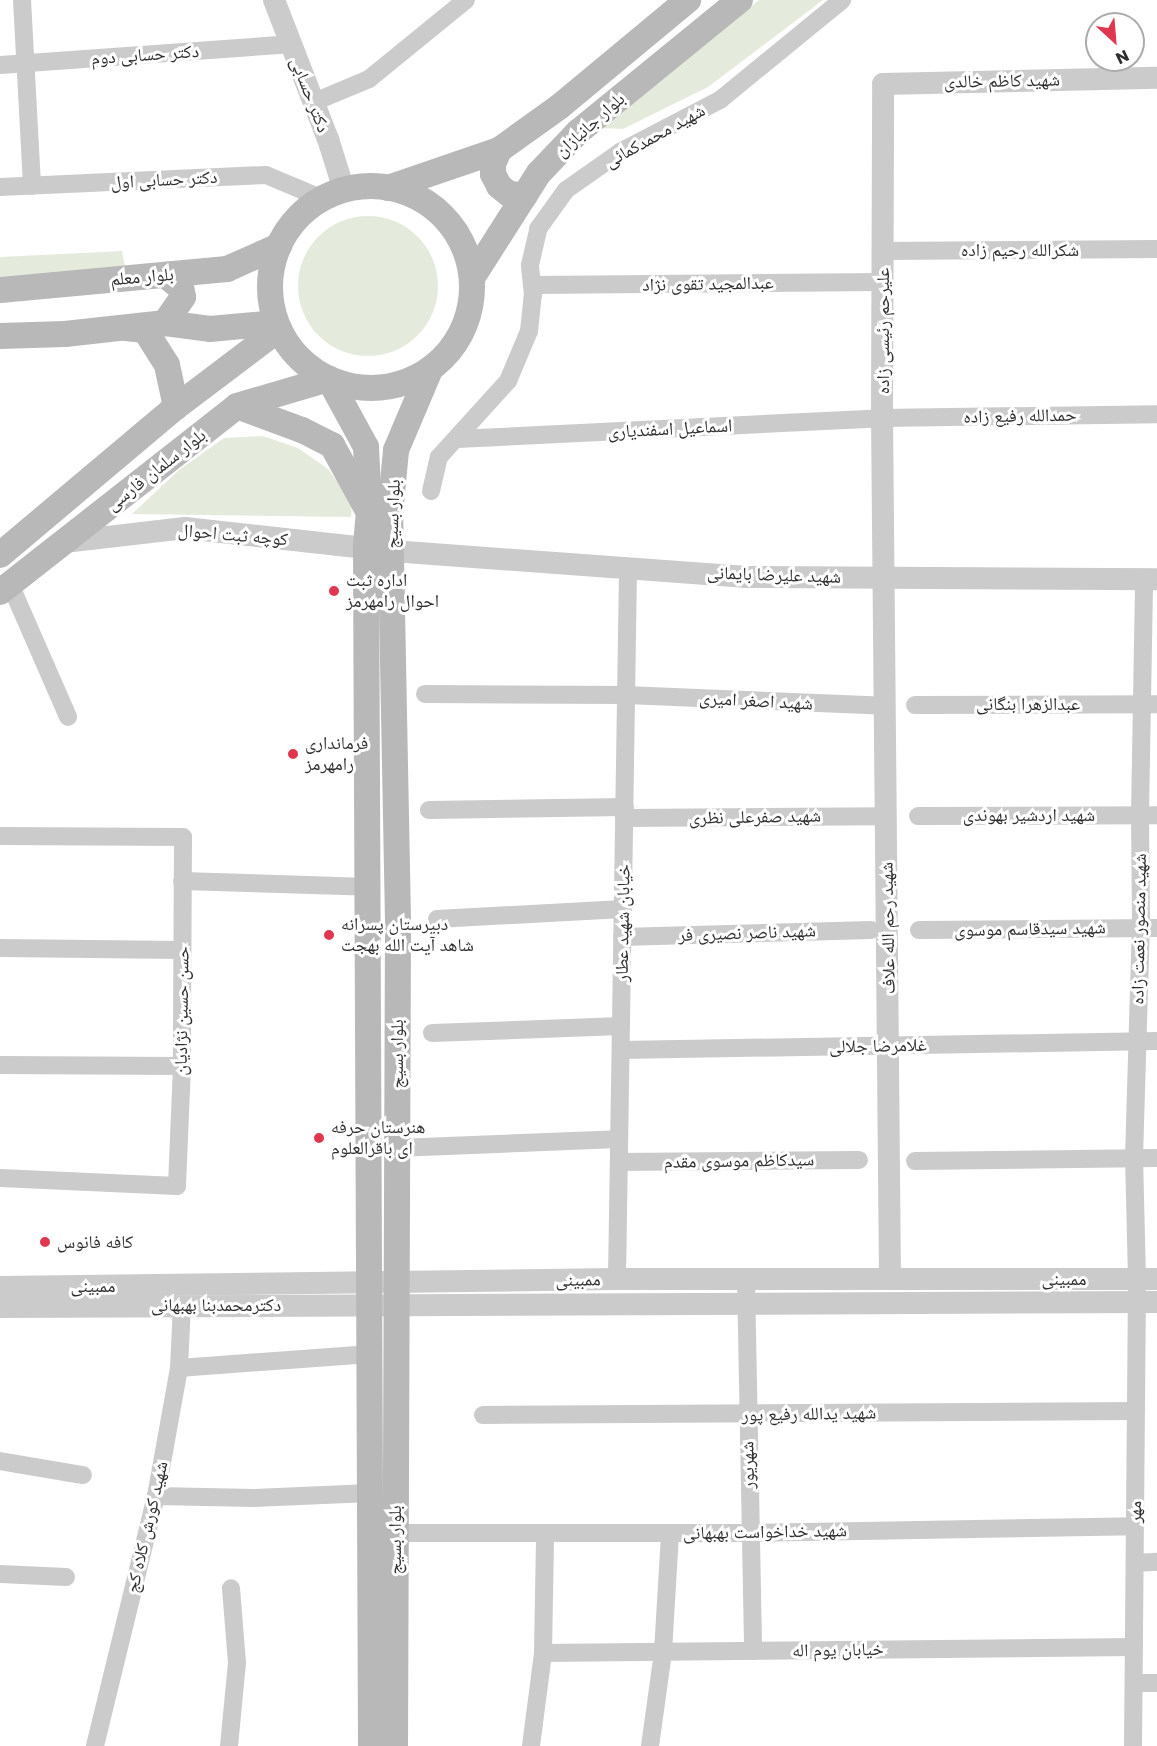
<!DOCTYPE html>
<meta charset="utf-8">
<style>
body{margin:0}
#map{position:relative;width:1157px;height:1746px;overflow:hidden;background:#fff;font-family:Poppins,"Noto Naskh Arabic",sans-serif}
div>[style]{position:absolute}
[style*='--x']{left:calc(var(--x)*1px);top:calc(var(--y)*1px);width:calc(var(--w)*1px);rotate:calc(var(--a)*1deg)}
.green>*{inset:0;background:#e5ebdc}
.round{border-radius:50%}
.minor>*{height:18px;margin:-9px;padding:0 9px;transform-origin:9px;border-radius:9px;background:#cbcbcb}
.tertiary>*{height:22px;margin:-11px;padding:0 11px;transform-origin:11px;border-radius:11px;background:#cbcbcb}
.secondary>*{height:26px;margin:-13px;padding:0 13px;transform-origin:13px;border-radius:13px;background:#b8b8b8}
.secondary>.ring{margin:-13px;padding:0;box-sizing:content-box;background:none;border:26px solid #b8b8b8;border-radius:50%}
.dots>*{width:16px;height:16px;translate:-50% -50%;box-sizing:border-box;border:3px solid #fff;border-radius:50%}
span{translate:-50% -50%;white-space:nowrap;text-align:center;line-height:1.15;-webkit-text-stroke:6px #fff;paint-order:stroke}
.street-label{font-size:18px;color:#2e2e2e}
.poi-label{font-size:18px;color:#2e2e2e}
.left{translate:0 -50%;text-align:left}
.north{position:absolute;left:1085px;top:12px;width:60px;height:60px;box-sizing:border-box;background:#fff;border:2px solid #ababab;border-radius:50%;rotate:154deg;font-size:16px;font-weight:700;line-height:24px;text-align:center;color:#2e2e2e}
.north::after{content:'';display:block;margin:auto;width:21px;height:27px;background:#de374f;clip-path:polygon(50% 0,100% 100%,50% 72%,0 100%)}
</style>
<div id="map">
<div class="green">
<i style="clip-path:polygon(759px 0,823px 0,708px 87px,623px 129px,600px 128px)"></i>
<i class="round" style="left:298px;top:216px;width:140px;height:140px"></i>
<i style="clip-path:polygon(122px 251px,126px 272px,0 282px,0 257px)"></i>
<i style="clip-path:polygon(263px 436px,298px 448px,328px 469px,352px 502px,351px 517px,132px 514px,179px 470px,224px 438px)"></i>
</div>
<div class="minor">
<i style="--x:22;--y:0;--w:186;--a:86.9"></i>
<i style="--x:0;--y:65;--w:291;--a:-4.1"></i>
<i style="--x:314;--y:102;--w:60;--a:-22.7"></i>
<i style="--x:369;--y:79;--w:125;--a:-39.2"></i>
<i style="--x:0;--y:187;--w:266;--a:-2.6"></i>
<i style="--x:266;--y:175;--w:62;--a:22.8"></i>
<i style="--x:883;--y:251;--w:274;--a:-0.4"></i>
<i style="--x:532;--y:285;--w:351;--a:-0.5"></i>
<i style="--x:457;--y:439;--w:426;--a:-2.8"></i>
<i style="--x:882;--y:418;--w:275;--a:-0.8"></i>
<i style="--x:431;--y:491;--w:35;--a:-77"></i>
<i style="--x:439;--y:457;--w:103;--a:-47.8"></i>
<i style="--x:508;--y:381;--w:54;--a:-67.2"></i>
<i style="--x:529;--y:331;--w:36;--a:-84"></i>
<i style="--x:533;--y:295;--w:30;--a:-96"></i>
<i style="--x:530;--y:265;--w:37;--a:-77"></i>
<i style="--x:538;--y:229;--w:48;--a:-54.3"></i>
<i style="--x:566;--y:190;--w:66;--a:-35.1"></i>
<i style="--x:620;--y:152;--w:113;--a:-27.5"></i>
<i style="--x:720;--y:100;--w:158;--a:-39.3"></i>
<i style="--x:10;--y:584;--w:145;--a:66.4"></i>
<i style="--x:425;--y:694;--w:201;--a:0.3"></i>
<i style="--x:626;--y:695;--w:259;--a:2.4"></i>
<i style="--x:915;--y:705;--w:242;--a:-0.2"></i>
<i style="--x:429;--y:810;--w:196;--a:-0.9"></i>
<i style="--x:918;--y:816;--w:239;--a:-0.2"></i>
<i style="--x:624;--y:818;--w:263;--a:-0.4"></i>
<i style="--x:0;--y:836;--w:183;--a:0.3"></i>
<i style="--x:183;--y:837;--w:229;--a:90.3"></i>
<i style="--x:182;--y:1066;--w:120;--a:92.4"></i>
<i style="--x:177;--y:1186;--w:177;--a:-177.4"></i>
<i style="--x:182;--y:881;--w:187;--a:1.8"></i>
<i style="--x:437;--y:919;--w:186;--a:-3.1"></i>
<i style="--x:919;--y:930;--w:238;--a:-0.5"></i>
<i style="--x:622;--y:937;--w:249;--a:-1.6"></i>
<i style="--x:0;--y:948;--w:182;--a:0.6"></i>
<i style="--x:432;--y:1033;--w:189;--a:-2.1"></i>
<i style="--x:621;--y:1050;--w:536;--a:-0.96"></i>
<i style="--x:0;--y:1065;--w:182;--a:0.3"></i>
<i style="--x:397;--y:1148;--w:221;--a:-2.3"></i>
<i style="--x:915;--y:1161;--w:242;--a:-0.7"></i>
<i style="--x:619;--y:1162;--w:240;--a:-0.5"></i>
<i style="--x:617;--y:1279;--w:712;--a:-89.11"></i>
<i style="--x:746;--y:1279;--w:372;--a:88.9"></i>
<i style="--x:179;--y:1368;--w:192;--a:-4.2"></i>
<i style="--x:483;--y:1415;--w:653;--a:-0.35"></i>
<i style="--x:0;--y:1461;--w:84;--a:9.6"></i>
<i style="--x:156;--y:1496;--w:98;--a:1.2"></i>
<i style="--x:254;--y:1498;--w:116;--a:-2.5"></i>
<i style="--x:395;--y:1533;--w:354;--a:0"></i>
<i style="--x:749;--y:1533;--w:386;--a:-1"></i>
<i style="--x:1135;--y:1563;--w:22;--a:-3"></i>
<i style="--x:0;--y:1574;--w:66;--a:2.6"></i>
<i style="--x:543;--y:1653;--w:591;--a:-0.58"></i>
<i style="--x:1134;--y:1683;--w:23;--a:0"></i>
<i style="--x:95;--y:1746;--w:257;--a:-76.3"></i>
<i style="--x:156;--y:1496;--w:130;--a:-79.8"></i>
<i style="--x:179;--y:1368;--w:63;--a:-87.3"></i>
<i style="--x:229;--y:1746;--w:83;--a:-84.5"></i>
<i style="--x:237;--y:1663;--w:75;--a:-94.6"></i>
<i style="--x:531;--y:1746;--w:94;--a:-82.6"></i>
<i style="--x:543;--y:1653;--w:119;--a:-89"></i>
<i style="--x:650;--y:1746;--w:95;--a:-82.1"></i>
<i style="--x:663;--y:1652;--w:119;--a:-86.6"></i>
<i style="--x:1133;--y:1746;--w:467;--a:-89.5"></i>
<i style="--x:1137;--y:1279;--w:121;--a:-91.4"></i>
<i style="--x:1134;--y:1158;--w:230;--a:-88.3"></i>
<i style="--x:1141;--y:928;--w:113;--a:-90.5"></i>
<i style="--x:1140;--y:815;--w:236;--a:-89"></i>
</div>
<div class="tertiary">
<i style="--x:274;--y:0;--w:149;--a:68.8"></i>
<i style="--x:328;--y:139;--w:53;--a:72.6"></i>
<i style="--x:64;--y:542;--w:122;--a:-6.6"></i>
<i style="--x:185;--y:528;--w:182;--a:6.3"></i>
<i style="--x:392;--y:551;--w:356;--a:4.2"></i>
<i style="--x:747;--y:577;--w:410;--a:0.3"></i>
<i style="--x:890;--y:1279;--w:861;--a:-90.53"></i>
<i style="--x:882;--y:418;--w:334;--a:-89.8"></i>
<i style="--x:883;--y:84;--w:274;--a:-1.3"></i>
<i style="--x:0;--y:1287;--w:617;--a:-0.74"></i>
<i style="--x:617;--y:1279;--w:540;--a:0"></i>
<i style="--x:0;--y:1307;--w:1157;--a:-0.25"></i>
</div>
<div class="secondary">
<i style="--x:499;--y:150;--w:15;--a:113"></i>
<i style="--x:493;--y:164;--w:10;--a:90"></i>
<i style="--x:493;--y:174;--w:13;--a:63"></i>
<i style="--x:499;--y:186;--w:13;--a:39"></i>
<i style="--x:509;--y:194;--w:16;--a:4"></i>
<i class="ring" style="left:270px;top:186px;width:176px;height:176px"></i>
<i style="--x:388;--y:188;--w:117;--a:-18.9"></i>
<i style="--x:499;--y:150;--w:74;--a:-35.6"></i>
<i style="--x:559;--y:107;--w:168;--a:-39.7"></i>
<i style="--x:165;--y:275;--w:21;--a:39"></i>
<i style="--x:181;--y:288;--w:9;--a:77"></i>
<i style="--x:183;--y:297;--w:32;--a:125"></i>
<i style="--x:472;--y:278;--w:125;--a:-57.5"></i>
<i style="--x:539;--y:173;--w:57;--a:-46.4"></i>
<i style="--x:578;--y:132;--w:209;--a:-39.2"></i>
<i style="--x:0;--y:290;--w:228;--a:-5.3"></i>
<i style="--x:227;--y:269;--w:57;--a:-23.9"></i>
<i style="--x:126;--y:328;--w:19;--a:6"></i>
<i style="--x:145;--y:330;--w:41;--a:57.8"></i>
<i style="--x:167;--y:365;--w:43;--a:77.9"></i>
<i style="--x:0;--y:336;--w:65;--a:-1.8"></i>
<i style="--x:65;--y:334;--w:101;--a:-6.3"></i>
<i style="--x:165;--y:323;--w:45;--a:7.6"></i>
<i style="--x:210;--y:329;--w:66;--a:-5.2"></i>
<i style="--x:237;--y:406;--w:69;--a:20.3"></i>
<i style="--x:302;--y:430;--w:34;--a:27"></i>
<i style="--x:332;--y:445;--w:71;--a:61.3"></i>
<i style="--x:0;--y:555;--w:230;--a:-40.1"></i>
<i style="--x:176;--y:407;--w:129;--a:-37.1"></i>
<i style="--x:0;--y:592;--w:301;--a:-38.1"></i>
<i style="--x:237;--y:406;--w:96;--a:-16.4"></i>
<i style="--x:329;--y:379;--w:77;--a:61.4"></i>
<i style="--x:366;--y:447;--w:64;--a:87.3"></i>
<i style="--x:369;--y:511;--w:37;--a:95"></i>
<i style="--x:366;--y:548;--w:1198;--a:89.76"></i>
<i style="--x:395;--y:1746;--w:825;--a:-89.79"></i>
<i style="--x:398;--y:921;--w:407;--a:-91.1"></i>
<i style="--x:390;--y:514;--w:64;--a:-84.6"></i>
<i style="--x:396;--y:450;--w:87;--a:-67"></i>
</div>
<div class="dots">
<i style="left:334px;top:591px;background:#de374f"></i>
<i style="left:293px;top:754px;background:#de374f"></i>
<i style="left:329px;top:935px;background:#de374f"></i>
<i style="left:319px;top:1138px;background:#de374f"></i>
<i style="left:45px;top:1242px;background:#de374f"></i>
</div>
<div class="street-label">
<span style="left:145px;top:55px;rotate:-4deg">دکتر حسابی دوم</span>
<span style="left:1002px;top:81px;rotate:-1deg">شهید کاظم خالدی</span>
<span style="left:310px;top:95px;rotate:69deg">دکتر حسابی</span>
<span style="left:590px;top:125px;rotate:-42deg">بلوار جانبازان</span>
<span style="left:655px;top:136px;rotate:-29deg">شهید محمدکمائی</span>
<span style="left:164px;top:180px;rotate:-3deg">دکتر حسابی اول</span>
<span style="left:1020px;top:250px">شکرالله رحیم زاده</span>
<span style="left:142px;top:277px;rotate:-5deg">بلوار معلم</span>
<span style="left:708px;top:284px;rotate:-1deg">عبدالمجید تقوی نژاد</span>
<span style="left:883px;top:331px;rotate:-90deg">علیرحم رئیسی زاده</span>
<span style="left:1020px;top:416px;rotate:-1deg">حمدالله رفیع زاده</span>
<span style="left:670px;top:429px;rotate:-3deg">اسماعیل اسفندیاری</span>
<span style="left:156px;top:470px;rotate:-38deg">بلوار سلمان فارسی</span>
<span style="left:393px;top:514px;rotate:-88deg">بلوار بسیج</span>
<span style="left:233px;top:535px;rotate:5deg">کوچه ثبت احوال</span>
<span style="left:774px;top:575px;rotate:2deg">شهید علیرضا بایمانی</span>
<span style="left:756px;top:701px;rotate:3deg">شهید اصغر امیری</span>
<span style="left:1028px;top:704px">عبدالزهرا بنگانی</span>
<span style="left:1029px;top:815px">شهید اردشیر بهوندی</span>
<span style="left:755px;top:817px;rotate:-1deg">شهید صفرعلی نظری</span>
<span style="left:623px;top:923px;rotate:-89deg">خیابان شهید عطار</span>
<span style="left:888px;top:928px;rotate:-91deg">شهید رحم الله علاف</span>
<span style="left:1030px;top:929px;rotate:-1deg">شهید سیدقاسم موسوی</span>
<span style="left:1139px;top:929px;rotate:-89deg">شهید منصور نعمت زاده</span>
<span style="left:747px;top:933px;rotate:-2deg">شهید ناصر نصیری فر</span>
<span style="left:182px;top:1011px;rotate:-89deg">حسن حسین نژادیان</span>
<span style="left:878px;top:1046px;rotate:-1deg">غلامرضا جلالی</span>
<span style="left:397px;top:1054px;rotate:-90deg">بلوار بسیج</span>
<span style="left:739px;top:1161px;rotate:-1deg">سیدکاظم موسوی مقدم</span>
<span style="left:1064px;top:1279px">ممبینی</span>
<span style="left:578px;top:1280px;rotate:-1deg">ممبینی</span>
<span style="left:93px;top:1286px">ممبینی</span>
<span style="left:216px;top:1305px">دکترمحمدبنا بهبهانی</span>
<span style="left:809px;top:1414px;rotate:-1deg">شهید یدالله رفیع پور</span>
<span style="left:748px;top:1465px;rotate:-91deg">شهریور</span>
<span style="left:1135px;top:1512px;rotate:-90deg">مهر</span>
<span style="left:147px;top:1527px;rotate:-77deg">شهید کورش کلاه کج</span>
<span style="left:765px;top:1532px;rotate:-1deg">شهید خداخواست بهبهانی</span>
<span style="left:395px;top:1540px;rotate:-90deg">بلوار بسیج</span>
<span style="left:838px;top:1650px;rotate:-1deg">خیابان یوم اله</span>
</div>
<div class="poi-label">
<span class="left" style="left:346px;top:591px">اداره ثبت<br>احوال رامهرمز</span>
<span class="left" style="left:305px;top:754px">فرمانداری<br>رامهرمز</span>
<span class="left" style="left:341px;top:935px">دبیرستان پسرانه<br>شاهد آیت الله بهجت</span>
<span class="left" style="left:331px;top:1138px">هنرستان حرفه<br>ای باقرالعلوم</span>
<span class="left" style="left:57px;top:1242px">کافه فانوس</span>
</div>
<div class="north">N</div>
</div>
